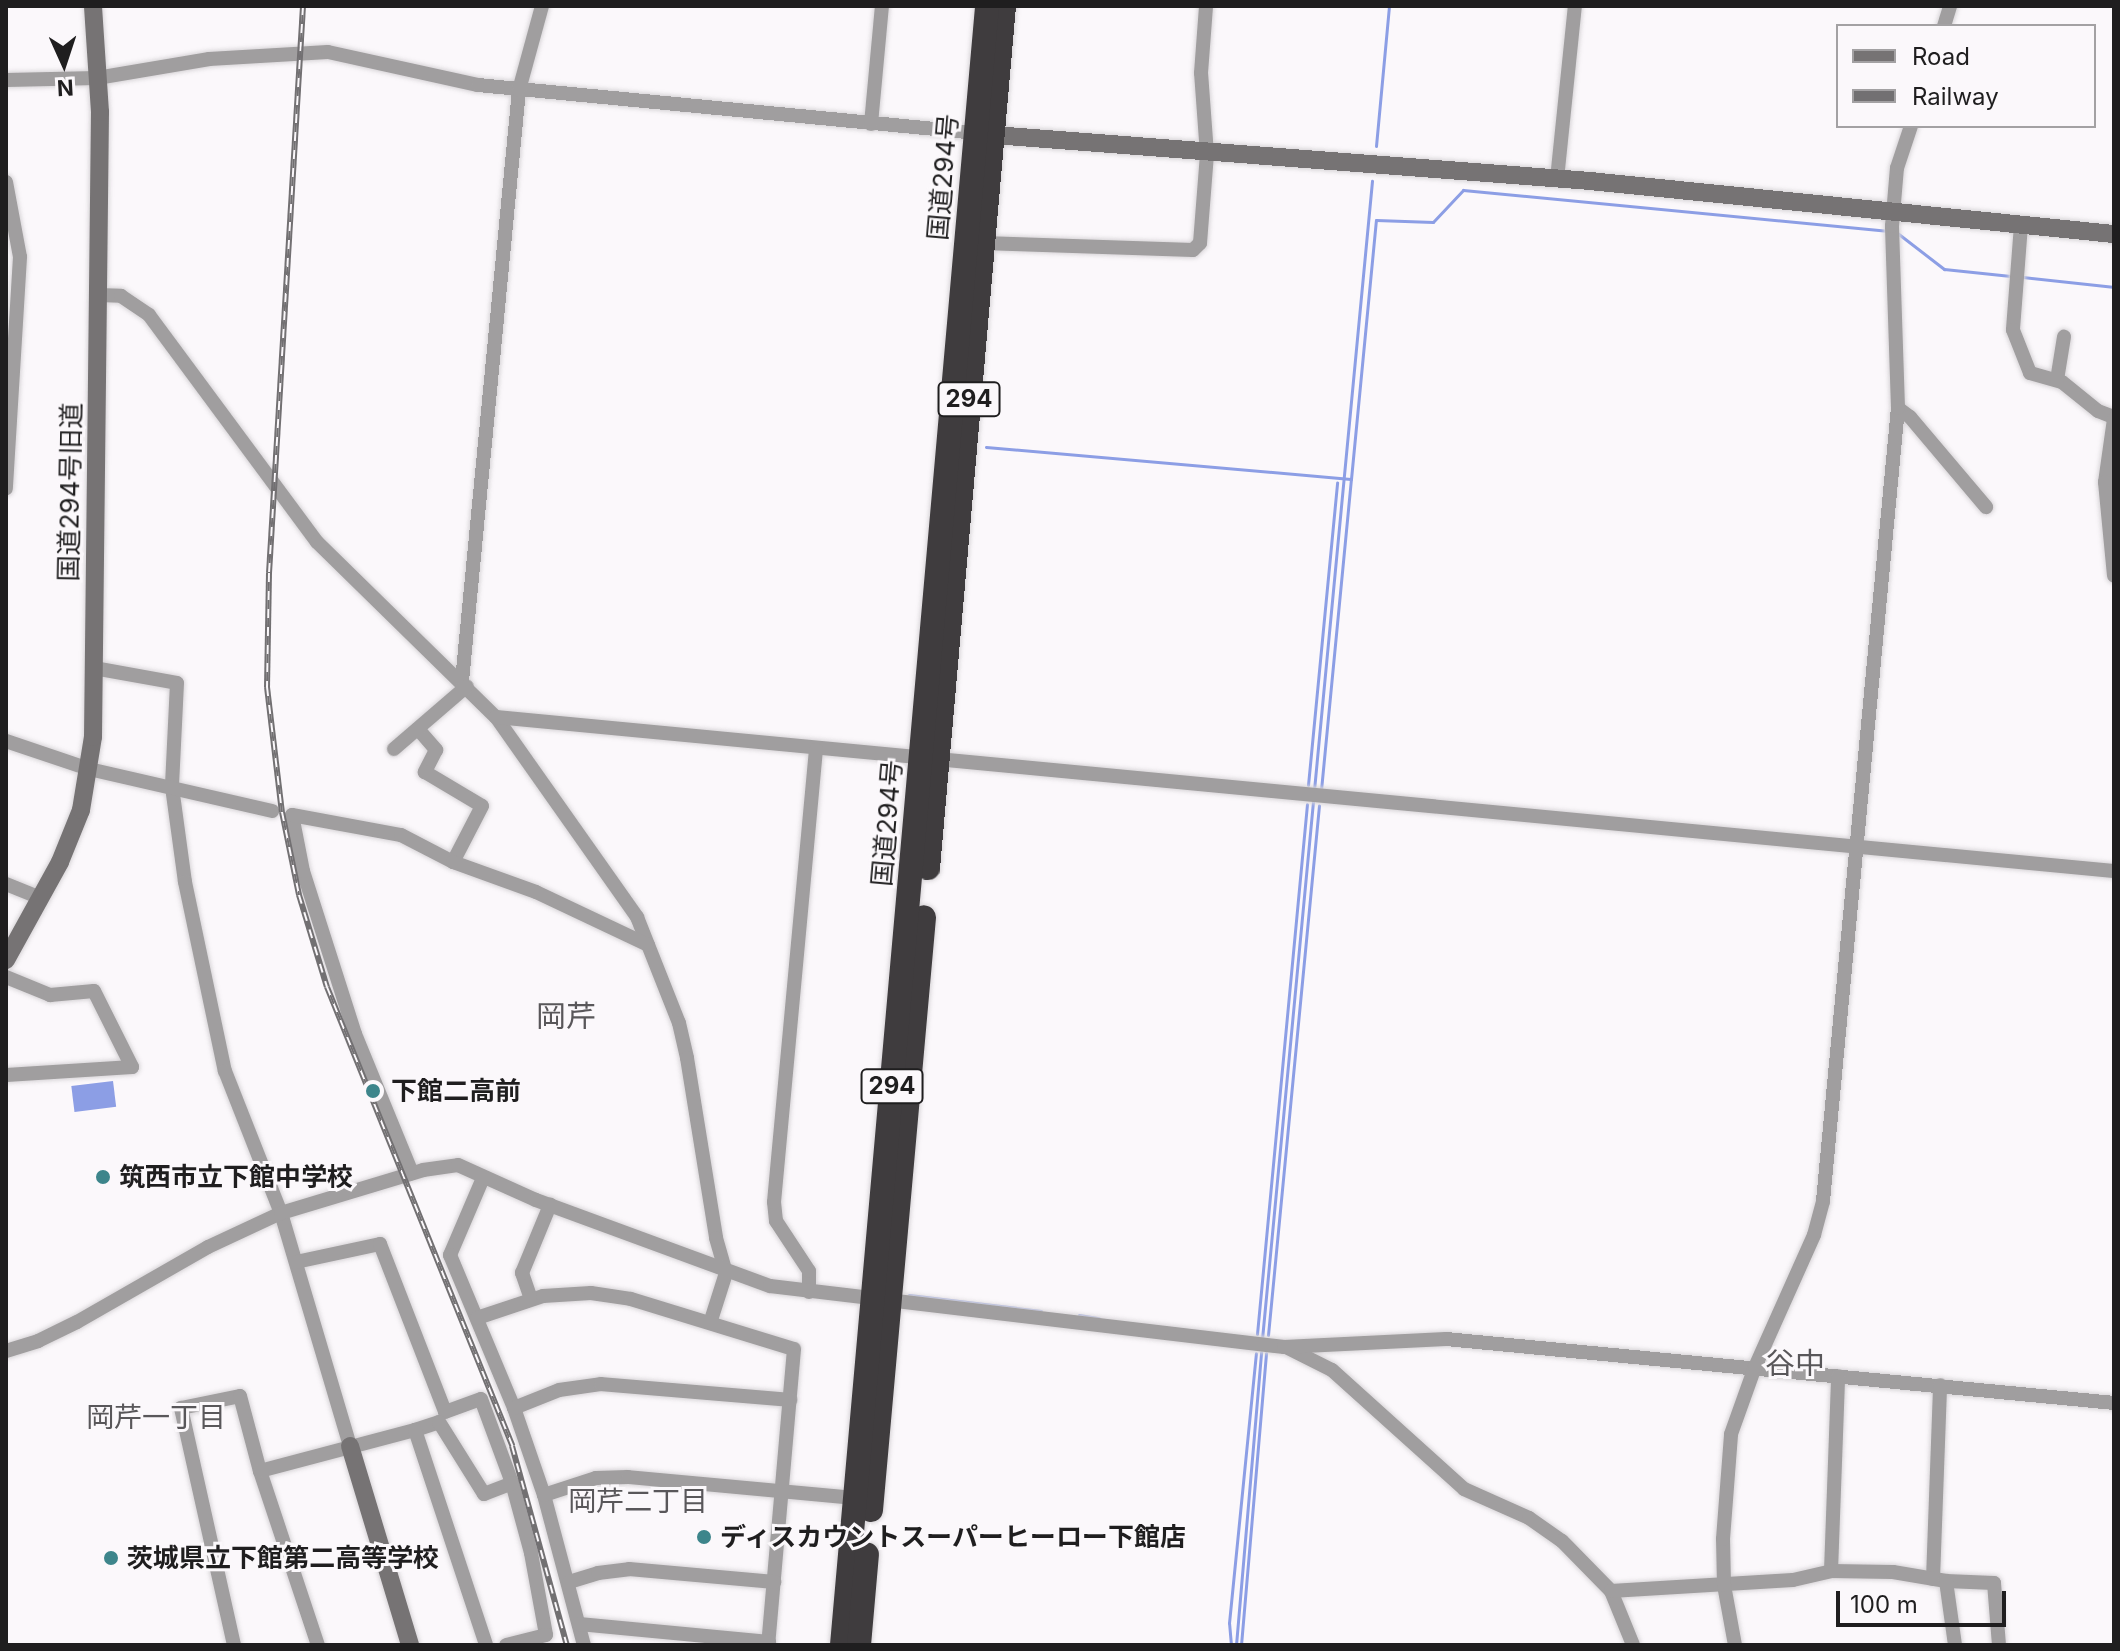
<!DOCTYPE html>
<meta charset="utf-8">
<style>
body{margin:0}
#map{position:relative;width:2120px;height:1651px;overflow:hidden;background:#fbf8fb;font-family:Inter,"Noto Sans JP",sans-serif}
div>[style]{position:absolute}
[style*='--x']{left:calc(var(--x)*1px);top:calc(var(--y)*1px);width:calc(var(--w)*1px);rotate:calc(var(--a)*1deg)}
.water>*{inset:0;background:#8c9ee5;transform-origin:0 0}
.stream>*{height:3px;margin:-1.5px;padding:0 1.5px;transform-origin:1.5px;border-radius:1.5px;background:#8c9ee5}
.roads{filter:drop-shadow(0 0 2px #d8d5d8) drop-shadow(0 0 2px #d8d5d8)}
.street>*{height:14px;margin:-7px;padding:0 7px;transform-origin:7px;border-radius:7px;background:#a09e9f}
.secondary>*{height:18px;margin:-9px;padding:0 9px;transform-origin:9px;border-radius:9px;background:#767374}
.highway>*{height:24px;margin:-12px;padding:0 12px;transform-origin:12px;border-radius:12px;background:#3f3c3e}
.rail>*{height:6px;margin-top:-3px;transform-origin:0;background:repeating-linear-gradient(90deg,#fbf8fb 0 9px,#727072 0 18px);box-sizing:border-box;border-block:2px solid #727072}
.dots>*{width:22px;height:22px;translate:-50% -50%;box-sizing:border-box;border:4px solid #fbf8fb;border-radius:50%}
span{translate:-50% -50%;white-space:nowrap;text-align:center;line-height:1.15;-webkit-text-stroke:6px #fbf8fb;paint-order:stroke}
.shield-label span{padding:2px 6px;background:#fbf8fb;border:2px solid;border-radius:6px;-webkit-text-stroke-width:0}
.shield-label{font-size:24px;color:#1f1e1f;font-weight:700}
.street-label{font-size:26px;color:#1f1e1f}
.poi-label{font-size:26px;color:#1f1e1f;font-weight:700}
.left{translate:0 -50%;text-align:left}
.neighbourhood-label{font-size:28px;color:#59575a}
.quarter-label{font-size:30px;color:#59575a}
.frame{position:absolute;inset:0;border:8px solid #1f1e1f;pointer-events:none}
.legend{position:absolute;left:1836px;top:24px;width:260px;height:104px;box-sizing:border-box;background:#fbf8fb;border:2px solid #a3a1a3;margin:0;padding:10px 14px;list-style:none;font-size:24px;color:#1f1e1f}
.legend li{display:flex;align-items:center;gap:16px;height:40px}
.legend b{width:40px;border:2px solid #a3a1a3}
.north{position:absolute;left:24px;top:24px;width:80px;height:80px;-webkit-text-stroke:6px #fbf8fb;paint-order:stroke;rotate:177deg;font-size:22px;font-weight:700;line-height:32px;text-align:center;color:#1f1e1f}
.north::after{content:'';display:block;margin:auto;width:28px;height:36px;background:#1f1e1f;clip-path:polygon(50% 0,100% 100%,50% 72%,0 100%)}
.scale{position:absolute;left:1836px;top:1591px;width:170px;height:36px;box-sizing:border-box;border:4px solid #1f1e1f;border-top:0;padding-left:10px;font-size:24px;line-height:28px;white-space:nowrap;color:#1f1e1f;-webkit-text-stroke:6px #fbf8fb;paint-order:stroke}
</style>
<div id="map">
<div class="water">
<i style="left:113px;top:1081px;width:26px;height:42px;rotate:83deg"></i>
</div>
<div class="stream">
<i style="--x:1376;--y:146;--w:141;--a:-84.7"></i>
<i style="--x:1896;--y:232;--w:61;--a:37.6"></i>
<i style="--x:1944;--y:269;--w:67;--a:6"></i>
<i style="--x:2023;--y:277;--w:92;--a:6.3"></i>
<i style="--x:986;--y:447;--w:366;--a:5"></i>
<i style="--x:1351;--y:479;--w:260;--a:-84.5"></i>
<i style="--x:1376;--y:220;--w:57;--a:2"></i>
<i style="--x:1433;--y:222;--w:44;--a:-46.8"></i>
<i style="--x:1463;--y:190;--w:428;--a:5.5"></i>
<i style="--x:1308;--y:785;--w:304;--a:-84.5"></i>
<i style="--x:1314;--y:790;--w:612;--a:-84.56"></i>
<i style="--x:1321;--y:790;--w:312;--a:-84.5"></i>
<i style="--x:909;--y:1295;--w:133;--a:6.9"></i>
<i style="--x:1079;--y:1315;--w:20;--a:9"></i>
<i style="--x:1257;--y:1334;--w:532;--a:-84.61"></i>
<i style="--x:1268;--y:1335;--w:532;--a:-84.5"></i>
<i style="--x:1262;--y:1339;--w:540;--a:-84.58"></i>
<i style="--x:1231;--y:1645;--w:22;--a:-95"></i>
<i style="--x:1229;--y:1623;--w:271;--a:-84.3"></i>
<i style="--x:1236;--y:1645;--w:294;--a:-85.1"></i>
<i style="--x:1241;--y:1645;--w:293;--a:-85.1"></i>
</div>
<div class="roads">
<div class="street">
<i style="--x:1944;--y:26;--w:21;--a:-73"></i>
<i style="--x:6;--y:80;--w:91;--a:-1.3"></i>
<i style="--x:97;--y:78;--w:114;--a:-9.6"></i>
<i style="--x:209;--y:59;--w:119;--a:-3.4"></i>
<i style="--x:328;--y:52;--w:154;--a:12.4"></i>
<i style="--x:478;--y:85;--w:499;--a:5.5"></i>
<i style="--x:871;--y:124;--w:119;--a:-84.7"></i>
<i style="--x:1557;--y:179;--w:174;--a:-84.1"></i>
<i style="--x:6;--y:182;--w:76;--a:79.4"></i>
<i style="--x:20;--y:257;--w:232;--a:93.5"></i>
<i style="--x:2021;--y:225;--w:105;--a:94.4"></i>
<i style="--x:2013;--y:330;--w:46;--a:68.4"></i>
<i style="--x:2030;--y:373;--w:33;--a:16"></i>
<i style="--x:2062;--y:382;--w:46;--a:38.9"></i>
<i style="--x:2098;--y:411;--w:17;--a:21"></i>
<i style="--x:983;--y:243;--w:210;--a:1.9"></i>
<i style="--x:1193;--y:250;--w:10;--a:-45"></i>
<i style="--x:1200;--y:243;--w:89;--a:-85.5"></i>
<i style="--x:1207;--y:154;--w:81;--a:-94.2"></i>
<i style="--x:1201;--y:73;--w:67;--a:-85.7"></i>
<i style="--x:98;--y:295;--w:23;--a:2"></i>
<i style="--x:121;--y:296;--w:34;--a:34"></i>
<i style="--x:149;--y:315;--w:282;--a:53.5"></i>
<i style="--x:317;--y:542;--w:250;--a:44.4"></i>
<i style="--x:496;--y:717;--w:245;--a:54.8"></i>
<i style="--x:637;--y:917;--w:114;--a:68.4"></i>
<i style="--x:679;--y:1023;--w:36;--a:77"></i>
<i style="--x:687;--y:1058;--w:182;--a:80.8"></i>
<i style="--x:716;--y:1238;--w:36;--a:74"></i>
<i style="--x:726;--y:1273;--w:52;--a:107.7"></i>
<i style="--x:2057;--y:380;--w:44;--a:-80.8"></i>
<i style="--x:1898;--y:408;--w:15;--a:37"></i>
<i style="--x:1910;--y:417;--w:118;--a:49.8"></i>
<i style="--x:2114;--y:419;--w:64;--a:98.1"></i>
<i style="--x:2105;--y:482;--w:94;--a:84.5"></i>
<i style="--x:94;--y:668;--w:84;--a:10.2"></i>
<i style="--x:177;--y:683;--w:104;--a:92.8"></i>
<i style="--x:172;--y:787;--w:96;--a:82.2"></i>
<i style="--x:185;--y:882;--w:193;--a:78.1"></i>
<i style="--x:225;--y:1071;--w:153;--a:68.5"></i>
<i style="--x:281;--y:1213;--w:243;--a:73.5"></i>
<i style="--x:462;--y:681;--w:594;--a:-84.49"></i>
<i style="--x:519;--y:90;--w:87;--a:-74.7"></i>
<i style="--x:496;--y:717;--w:1625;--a:5.44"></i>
<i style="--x:418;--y:729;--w:28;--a:49"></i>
<i style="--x:436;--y:750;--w:25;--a:117"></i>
<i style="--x:425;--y:772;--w:66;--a:30.8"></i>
<i style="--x:482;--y:806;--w:63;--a:117.4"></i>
<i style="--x:6;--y:741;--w:88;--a:18.6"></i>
<i style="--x:89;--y:769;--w:188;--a:12.9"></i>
<i style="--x:394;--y:749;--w:96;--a:-40.8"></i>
<i style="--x:6;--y:884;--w:38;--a:22"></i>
<i style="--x:6;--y:977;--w:48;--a:22.2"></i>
<i style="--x:50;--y:995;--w:44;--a:-5.2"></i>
<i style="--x:94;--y:991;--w:85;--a:63.4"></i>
<i style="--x:132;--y:1067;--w:126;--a:176.4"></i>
<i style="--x:412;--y:1173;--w:150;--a:-112.3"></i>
<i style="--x:355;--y:1034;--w:171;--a:-107.7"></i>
<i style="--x:303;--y:871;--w:57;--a:-101.1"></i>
<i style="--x:292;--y:815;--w:111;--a:10.4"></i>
<i style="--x:401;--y:835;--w:59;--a:27.4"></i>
<i style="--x:453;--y:862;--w:88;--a:19.9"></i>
<i style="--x:536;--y:892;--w:124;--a:25.3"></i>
<i style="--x:483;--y:1178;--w:84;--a:113.2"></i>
<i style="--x:450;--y:1255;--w:166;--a:67.3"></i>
<i style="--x:514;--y:1408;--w:92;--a:71"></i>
<i style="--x:544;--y:1495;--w:155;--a:75.1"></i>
<i style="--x:296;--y:1262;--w:86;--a:-12.1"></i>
<i style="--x:380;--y:1244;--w:180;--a:68.8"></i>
<i style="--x:445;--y:1412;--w:38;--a:-20"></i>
<i style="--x:481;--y:1399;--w:90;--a:69.7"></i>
<i style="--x:512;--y:1483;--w:73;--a:74.8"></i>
<i style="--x:531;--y:1553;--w:83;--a:79.6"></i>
<i style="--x:546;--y:1635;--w:41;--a:166"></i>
<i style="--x:809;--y:1292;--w:21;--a:-90"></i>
<i style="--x:809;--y:1271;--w:60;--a:-123.4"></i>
<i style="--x:776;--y:1221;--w:19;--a:-96"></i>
<i style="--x:774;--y:1202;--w:454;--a:-84.7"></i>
<i style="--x:531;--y:1299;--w:28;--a:-109"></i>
<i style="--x:522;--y:1273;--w:74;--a:-67.6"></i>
<i style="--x:477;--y:1318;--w:70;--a:-18.4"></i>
<i style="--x:543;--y:1296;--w:48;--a:-3.6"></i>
<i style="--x:591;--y:1293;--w:40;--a:8.5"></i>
<i style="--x:631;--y:1299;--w:170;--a:17.1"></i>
<i style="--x:794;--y:1349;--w:297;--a:95"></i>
<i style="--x:1288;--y:1348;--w:49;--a:26.6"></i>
<i style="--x:1332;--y:1370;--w:178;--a:42"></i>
<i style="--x:1464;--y:1489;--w:71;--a:24"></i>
<i style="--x:1529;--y:1518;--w:40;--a:34.9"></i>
<i style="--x:1562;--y:1541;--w:70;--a:45.6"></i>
<i style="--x:1611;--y:1591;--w:58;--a:67.8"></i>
<i style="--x:6;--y:1351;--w:34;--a:-17"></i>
<i style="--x:38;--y:1341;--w:43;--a:-26"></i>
<i style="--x:77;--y:1322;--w:151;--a:-29.8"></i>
<i style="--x:208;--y:1247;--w:81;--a:-25"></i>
<i style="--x:281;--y:1213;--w:148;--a:-16.8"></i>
<i style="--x:423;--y:1170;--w:35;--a:-8"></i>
<i style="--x:458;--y:1165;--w:85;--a:24.2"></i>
<i style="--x:536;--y:1200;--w:249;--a:20.2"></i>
<i style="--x:770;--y:1286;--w:518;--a:6.77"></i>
<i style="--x:1284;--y:1347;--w:162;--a:-2.8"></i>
<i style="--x:1446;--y:1339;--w:671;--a:5.47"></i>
<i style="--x:514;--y:1408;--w:48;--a:-21.8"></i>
<i style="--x:559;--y:1390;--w:42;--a:-8.1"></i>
<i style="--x:601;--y:1384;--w:190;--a:4.8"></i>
<i style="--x:415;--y:1430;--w:25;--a:-18"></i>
<i style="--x:439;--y:1422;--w:85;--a:58"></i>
<i style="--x:484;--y:1494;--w:30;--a:-21"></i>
<i style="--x:260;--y:1471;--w:183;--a:71.6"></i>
<i style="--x:544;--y:1495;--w:55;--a:-18.1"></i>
<i style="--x:596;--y:1478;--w:32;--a:-2"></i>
<i style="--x:628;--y:1477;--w:229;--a:5.3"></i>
<i style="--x:1831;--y:1571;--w:195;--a:-87.9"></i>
<i style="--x:1933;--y:1579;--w:194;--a:-87.9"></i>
<i style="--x:1946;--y:1581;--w:48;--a:2.4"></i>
<i style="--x:1994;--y:1583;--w:62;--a:85.4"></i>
<i style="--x:569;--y:1582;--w:30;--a:-17"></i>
<i style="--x:598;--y:1573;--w:31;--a:-7"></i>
<i style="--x:629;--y:1569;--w:146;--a:5.1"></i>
<i style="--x:1611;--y:1591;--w:182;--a:-3.5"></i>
<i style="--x:1793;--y:1580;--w:39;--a:-13"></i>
<i style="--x:1831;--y:1571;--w:62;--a:0.9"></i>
<i style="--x:1893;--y:1572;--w:54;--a:9.6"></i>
<i style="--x:1946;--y:1581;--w:65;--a:82"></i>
<i style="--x:579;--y:1624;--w:191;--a:5.4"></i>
<i style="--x:234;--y:1645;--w:243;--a:-102.6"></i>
<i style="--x:181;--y:1408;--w:60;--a:-11.5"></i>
<i style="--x:240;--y:1396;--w:78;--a:75.1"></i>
<i style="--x:260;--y:1471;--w:160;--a:-14.8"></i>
<i style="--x:415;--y:1430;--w:226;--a:71.7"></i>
<i style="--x:1735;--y:1645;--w:61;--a:-100.4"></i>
<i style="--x:1724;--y:1585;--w:46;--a:-91.2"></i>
<i style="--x:1723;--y:1539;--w:105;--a:-85.6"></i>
<i style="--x:1731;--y:1434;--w:71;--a:-70.3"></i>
<i style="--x:1755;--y:1367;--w:145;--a:-65.9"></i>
<i style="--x:1814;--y:1235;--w:35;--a:-75"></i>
<i style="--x:1823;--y:1201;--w:797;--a:-84.6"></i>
<i style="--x:1898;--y:408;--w:182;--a:-91.9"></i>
<i style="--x:1892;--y:226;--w:58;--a:-85.1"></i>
<i style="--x:1897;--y:168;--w:44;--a:-71.6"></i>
</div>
<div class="secondary">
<i style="--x:981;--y:134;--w:611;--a:4.41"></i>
<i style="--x:1590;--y:181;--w:527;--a:5.78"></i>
<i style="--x:6;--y:960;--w:112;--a:-61.1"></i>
<i style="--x:60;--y:862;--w:56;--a:-68"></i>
<i style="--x:81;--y:810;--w:74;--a:-80.7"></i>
<i style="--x:93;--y:737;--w:625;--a:-89.36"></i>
<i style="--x:100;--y:112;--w:106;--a:-93.8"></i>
<i style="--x:350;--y:1446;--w:208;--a:73.2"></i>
</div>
<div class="highway">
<i style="--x:928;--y:868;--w:865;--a:-84.96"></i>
<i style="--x:871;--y:1510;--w:595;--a:-84.89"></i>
<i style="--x:842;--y:1645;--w:1645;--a:-84.94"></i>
<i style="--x:859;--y:1645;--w:91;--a:-85"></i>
</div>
</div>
<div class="rail">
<i style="--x:303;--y:6;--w:568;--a:93.43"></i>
<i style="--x:269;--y:573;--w:114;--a:91"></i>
<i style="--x:267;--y:687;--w:126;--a:83.2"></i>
<i style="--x:282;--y:812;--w:85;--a:78.4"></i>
<i style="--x:299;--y:895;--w:96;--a:73.1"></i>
<i style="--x:327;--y:987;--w:495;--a:68"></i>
<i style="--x:512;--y:1446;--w:206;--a:74.6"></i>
</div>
<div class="dots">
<i style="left:373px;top:1091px;background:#3d858b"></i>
<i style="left:103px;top:1177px;background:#3d858b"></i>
<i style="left:704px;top:1537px;background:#3d858b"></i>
<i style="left:111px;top:1558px;background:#3d858b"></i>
</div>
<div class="shield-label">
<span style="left:969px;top:399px">294</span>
<span style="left:892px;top:1086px">294</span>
</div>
<div class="street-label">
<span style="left:943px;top:177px;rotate:-85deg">国道294号</span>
<span style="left:70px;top:492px;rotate:-89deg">国道294号旧道</span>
<span style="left:887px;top:823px;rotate:-85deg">国道294号</span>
</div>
<div class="poi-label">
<span class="left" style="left:391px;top:1091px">下館二高前</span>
<span class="left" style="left:119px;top:1177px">筑西市立下館中学校</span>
<span class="left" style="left:720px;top:1537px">ディスカウントスーパーヒーロー下館店</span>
<span class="left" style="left:127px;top:1558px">茨城県立下館第二高等学校</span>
</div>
<div class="neighbourhood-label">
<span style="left:156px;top:1417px">岡芹一丁目</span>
<span style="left:638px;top:1501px">岡芹二丁目</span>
</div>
<div class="quarter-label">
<span style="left:566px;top:1016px">岡芹</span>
<span style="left:1795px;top:1363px">谷中</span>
</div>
<div class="frame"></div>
<ul class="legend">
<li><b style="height:10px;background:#767374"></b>Road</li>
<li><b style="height:10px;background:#727072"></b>Railway</li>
</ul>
<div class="north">N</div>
<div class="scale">100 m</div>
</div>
